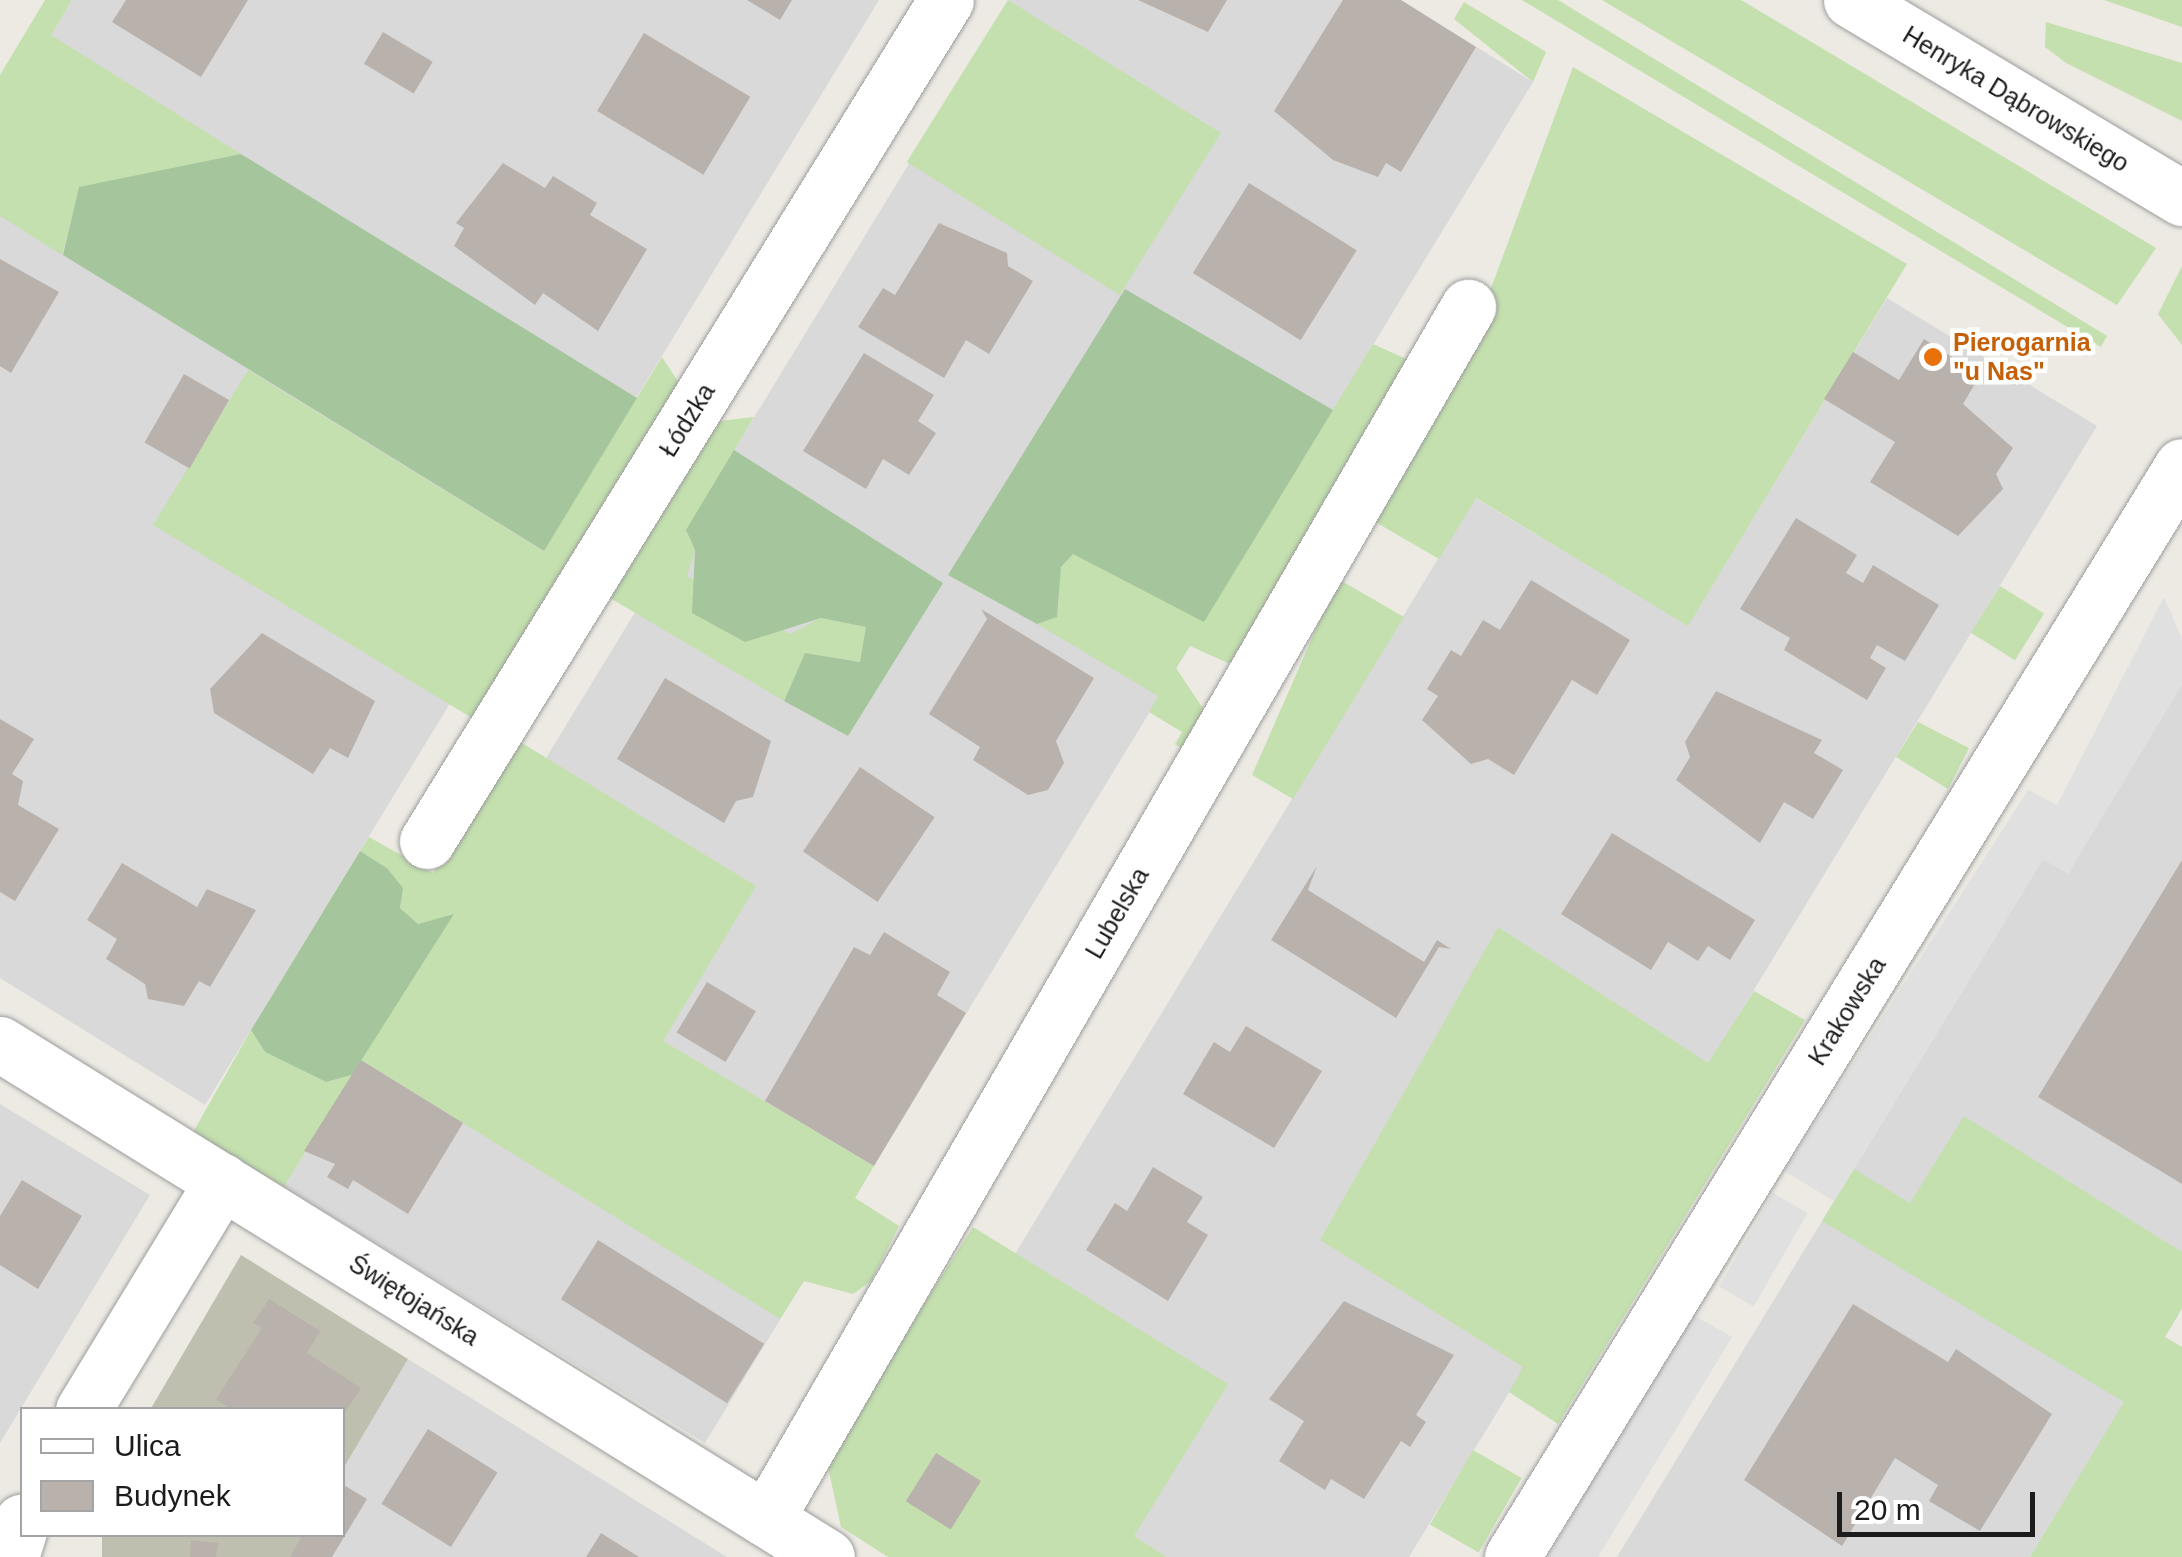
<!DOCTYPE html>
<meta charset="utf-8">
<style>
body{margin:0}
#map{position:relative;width:2182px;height:1557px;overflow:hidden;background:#eceae3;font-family:Arial,sans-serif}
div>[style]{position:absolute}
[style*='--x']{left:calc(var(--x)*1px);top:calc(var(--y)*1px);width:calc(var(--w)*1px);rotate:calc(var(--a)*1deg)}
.residential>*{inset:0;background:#dad9d9}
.construction>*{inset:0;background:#bebfaf;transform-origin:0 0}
.grass>*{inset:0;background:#c3e0ae;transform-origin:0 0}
.forest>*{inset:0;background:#a5c69c}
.parking>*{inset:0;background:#e0e0e0;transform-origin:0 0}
.building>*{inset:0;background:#b9b2ac;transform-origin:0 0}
.roads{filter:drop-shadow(0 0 2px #9d9d9d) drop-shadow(0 0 2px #9d9d9d)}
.minor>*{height:55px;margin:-27.5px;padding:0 27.5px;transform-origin:27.5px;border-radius:27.5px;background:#fff}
.tertiary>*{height:55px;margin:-27.5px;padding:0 27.5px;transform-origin:27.5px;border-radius:27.5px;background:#fff}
.dots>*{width:28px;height:28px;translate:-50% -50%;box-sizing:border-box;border:5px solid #fff;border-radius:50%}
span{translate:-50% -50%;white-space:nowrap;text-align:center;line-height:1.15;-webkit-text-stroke:9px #fff;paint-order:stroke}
.street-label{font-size:25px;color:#1c1c1c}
.food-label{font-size:25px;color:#c56008;font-weight:700}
.left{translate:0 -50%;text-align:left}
.legend{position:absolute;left:20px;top:1407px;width:325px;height:130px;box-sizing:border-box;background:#fff;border:2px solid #a4a4a4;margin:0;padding:12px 18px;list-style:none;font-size:30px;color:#1c1c1c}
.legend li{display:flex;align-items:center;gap:20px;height:50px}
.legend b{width:50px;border:2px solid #a4a4a4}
.scale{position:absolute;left:1837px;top:1492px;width:198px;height:45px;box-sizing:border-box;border:5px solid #1c1c1c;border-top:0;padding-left:12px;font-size:30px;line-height:35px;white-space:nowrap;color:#1c1c1c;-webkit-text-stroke:8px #fff;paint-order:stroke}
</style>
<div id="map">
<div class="residential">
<i style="clip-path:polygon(72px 0,879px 0,205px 1105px,0 978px,0 118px)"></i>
<i style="clip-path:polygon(1009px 0,1401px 0,1533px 82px,705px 1443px,284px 1187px)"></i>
<i style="clip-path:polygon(1887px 298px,2097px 426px,1409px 1557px,1167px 1557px,1134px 1536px,1015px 1254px,1475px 498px,1688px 625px)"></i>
<i style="clip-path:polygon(2182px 684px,2182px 1309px,2030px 1557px,1617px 1557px,2043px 859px,2068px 873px)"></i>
<i style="clip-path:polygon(0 1104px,150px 1195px,0 1443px)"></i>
<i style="clip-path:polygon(408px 1359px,727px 1557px,290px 1557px,342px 1534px,343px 1469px)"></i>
</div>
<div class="construction">
<i style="clip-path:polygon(241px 1255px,408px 1359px,343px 1469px,342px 1410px,150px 1410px)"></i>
<i style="left:102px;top:1535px;width:201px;height:23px"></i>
</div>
<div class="grass">
<i style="clip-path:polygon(45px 0,72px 0,51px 35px,241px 154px,79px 188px,62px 255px,0 216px,0 75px)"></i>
<i style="left:1008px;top:0;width:251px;height:191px;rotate:32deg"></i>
<i style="clip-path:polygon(1522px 0,1558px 0,2107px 336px,2101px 347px)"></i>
<i style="clip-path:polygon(1602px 0,1741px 0,2156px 248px,2117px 305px)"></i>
<i style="clip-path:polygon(2104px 0,2182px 0,2182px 27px)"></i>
<i style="clip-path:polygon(1464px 2px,1546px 52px,1533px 82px,1454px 19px)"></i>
<i style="clip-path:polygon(2046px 22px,2182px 63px,2182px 121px,2066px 63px,2045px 47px)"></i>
<i style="clip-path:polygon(1573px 67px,1907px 264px,1688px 626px,1476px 498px,1439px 559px,1372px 520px,1480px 318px)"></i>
<i style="clip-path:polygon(2182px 266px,2182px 345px,2158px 314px)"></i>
<i style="clip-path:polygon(1373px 344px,1415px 363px,1358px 442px,1237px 667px,1190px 646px,1176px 668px,1208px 716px,1189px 753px,1175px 744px,1182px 732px,1149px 712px,1158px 696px,1037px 624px,1057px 617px,1061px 566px,1073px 554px,1204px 621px)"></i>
<i style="clip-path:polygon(662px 357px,686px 394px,477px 721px,153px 525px,248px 370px,543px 551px)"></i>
<i style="clip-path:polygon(754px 417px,686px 531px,695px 550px,687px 576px,790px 634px,821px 618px,867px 627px,869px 642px,860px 662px,805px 653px,784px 701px,605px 595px,711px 422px)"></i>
<i style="clip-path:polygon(1338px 579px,1404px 617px,1293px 799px,1252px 775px)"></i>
<i style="left:2000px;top:586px;width:52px;height:55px;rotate:32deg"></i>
<i style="clip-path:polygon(1918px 722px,1969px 748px,1948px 789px,1896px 757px)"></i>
<i style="clip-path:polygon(517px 740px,756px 886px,663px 1041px,874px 1166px,855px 1198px,899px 1226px,871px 1281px,853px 1294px,804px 1281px,780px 1319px,361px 1060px,452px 915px,418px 924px,400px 908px,402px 888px,387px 868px,360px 851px,369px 837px,433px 873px)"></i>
<i style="clip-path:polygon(1498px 927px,1708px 1063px,1754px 991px,1805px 1020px,1558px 1424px,1509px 1392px,1523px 1367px,1320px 1240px)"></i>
<i style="clip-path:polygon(251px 1030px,265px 1052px,326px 1082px,352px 1075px,284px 1187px,192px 1134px)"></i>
<i style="clip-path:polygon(1964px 1116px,2182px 1252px,2182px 1308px,2165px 1337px,2182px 1347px,2182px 1557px,2030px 1557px,2124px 1402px,1822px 1221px,1854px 1169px,1910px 1203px)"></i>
<i style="clip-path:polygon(973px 1227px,1228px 1384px,1134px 1536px,1167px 1557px,888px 1557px,841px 1527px,828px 1467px,839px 1437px)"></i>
<i style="left:1473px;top:1450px;width:56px;height:86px;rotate:30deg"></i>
</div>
<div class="forest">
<i style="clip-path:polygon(241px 154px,637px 398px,544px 551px,63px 255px,79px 187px)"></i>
<i style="clip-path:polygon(1125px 289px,1333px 410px,1204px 622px,1073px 554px,1061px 567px,1057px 617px,1037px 624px,948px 575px)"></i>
<i style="clip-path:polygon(734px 450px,943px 583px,848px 736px,784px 701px,805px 653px,860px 662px,866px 627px,821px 618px,745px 642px,692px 613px,695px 550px,686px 530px)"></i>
<i style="clip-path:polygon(360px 851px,387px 868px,403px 888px,400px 908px,418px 924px,454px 914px,352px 1075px,326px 1082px,265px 1052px,251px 1030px)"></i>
</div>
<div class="parking">
<i style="clip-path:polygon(2164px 597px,2182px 639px,2182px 684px,2068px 874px,2043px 859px,1834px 1201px,1784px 1171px,2028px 790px,2057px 805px)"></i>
<i style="left:1773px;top:1193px;width:40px;height:108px;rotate:30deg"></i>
<i style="clip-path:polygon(1690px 1313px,1732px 1337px,1598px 1557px,1548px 1557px)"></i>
</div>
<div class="building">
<i style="clip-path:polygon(126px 0,248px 0,201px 77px,112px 22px)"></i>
<i style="clip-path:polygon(747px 0,792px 0,780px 20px)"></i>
<i style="clip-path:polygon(1138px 0,1227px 0,1208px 32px)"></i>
<i style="clip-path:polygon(1343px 0,1401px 0,1476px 47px,1401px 172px,1386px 163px,1378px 177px,1333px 160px,1274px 111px)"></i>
<i style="left:383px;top:32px;width:58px;height:37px;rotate:31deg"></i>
<i style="left:644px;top:33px;width:124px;height:91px;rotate:31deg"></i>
<i style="clip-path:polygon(503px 163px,545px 188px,553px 176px,597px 203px,590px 215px,647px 249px,598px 331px,543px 293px,535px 305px,454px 246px,464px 228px,456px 223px)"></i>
<i style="left:1249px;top:183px;width:127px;height:106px;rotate:32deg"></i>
<i style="clip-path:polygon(939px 223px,1007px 253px,1008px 266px,1033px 281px,989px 354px,966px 340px,944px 378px,858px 327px,883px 288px,895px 295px)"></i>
<i style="clip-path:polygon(0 259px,59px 292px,11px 373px,0 366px)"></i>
<i style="clip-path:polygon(1924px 339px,1980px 375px,1963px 404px,2013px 448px,1996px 474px,2003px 489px,1958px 536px,1870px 482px,1895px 442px,1824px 399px,1853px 352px,1899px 380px)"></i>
<i style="clip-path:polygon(864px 353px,934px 395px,918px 421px,936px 433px,909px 475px,883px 459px,866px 489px,803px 451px)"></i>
<i style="left:184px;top:374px;width:52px;height:79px;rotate:30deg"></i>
<i style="clip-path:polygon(1796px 518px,1857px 555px,1846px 573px,1863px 583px,1873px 565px,1939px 605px,1905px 661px,1877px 645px,1870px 658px,1886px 668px,1867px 700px,1784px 650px,1790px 638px,1740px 609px)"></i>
<i style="clip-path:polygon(1531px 580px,1630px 640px,1597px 695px,1572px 680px,1514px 775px,1488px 759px,1471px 764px,1422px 720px,1438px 696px,1427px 689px,1451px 650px,1461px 656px,1483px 620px,1500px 630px)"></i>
<i style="clip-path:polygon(981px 609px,1094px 678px,1056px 741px,1064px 763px,1048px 790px,1028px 795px,973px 760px,980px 747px,929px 714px,987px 619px)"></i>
<i style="clip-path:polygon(262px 633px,375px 701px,348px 758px,330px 748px,313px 774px,214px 713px,210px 689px)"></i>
<i style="clip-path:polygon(665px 678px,771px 741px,753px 797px,736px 801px,724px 823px,617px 759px)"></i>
<i style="clip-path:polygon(1716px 691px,1822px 740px,1814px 753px,1843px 770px,1813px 819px,1784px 802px,1760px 843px,1676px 780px,1690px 757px,1685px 742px)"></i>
<i style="clip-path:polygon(0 719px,34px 739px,12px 774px,23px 781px,18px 805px,59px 829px,15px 901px,0 892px)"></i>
<i style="left:860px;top:767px;width:90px;height:102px;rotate:34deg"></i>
<i style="clip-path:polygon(1612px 833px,1755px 920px,1730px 960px,1708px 946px,1698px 961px,1668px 942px,1651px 970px,1561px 914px)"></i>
<i style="clip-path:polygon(2182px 860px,2182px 1184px,2038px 1097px)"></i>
<i style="clip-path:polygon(122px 863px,197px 907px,207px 889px,256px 910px,210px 987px,199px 981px,184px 1006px,148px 999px,145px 984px,106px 959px,117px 939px,87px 920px)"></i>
<i style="clip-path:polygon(1317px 866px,1308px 890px,1424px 962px,1437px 940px,1451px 949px,1439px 947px,1396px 1018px,1271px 940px)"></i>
<i style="clip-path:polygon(884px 932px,950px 972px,937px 995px,966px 1013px,874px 1166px,765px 1101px,854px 947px,870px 955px)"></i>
<i style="left:707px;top:982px;width:57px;height:59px;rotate:31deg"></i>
<i style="clip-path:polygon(1246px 1026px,1322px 1071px,1274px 1148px,1183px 1094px,1214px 1042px,1230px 1052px)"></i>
<i style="clip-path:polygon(361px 1060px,463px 1123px,408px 1214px,353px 1180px,348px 1189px,327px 1177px,335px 1164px,304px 1151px)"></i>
<i style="clip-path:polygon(1153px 1167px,1203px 1197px,1187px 1222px,1208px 1235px,1168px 1301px,1086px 1250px,1115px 1203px,1127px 1211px)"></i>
<i style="clip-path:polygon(22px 1180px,82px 1216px,38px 1289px,0 1265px,0 1216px)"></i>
<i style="left:598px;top:1240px;width:196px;height:70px;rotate:32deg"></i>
<i style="clip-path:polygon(269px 1299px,320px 1331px,307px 1353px,361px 1388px,342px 1417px,342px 1410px,232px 1410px,216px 1399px,262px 1328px,253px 1323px)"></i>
<i style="clip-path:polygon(1344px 1301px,1454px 1355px,1416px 1415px,1426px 1422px,1410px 1447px,1401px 1441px,1364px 1499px,1331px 1479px,1325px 1490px,1279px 1461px,1304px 1421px,1269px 1399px)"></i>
<i style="clip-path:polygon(1853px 1304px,1948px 1362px,1956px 1349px,2052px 1414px,1980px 1531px,1929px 1501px,1938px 1485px,1895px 1458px,1842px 1546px,1744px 1480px)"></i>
<i style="left:428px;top:1429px;width:82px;height:88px;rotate:32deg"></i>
<i style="left:936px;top:1453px;width:53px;height:57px;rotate:32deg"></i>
<i style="clip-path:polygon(342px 1484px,367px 1499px,332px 1557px,290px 1557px,303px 1534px,342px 1534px)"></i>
<i style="clip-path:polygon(601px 1533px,639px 1557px,586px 1557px)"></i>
<i style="clip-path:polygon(191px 1540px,218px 1543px,216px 1557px,190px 1557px)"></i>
</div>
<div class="roads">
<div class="minor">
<i style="--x:427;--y:841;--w:988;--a:-58.32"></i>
<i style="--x:0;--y:1044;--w:973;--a:31.81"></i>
<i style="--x:83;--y:1410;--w:268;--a:-58.7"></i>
<i style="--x:766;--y:1519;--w:1401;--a:-59.92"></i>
<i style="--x:11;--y:1557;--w:37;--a:-73"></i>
<i style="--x:1512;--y:1557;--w:1280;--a:-58.45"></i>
</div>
<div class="tertiary">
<i style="--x:1851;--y:0;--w:386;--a:30.9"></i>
</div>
</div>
<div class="dots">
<i style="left:1933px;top:357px;background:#e8710a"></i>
</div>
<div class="street-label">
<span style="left:2016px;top:99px;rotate:31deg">Henryka Dąbrowskiego</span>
<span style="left:687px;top:420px;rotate:-58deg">Łódzka</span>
<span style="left:1117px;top:913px;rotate:-60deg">Lubelska</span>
<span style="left:1847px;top:1011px;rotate:-58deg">Krakowska</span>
<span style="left:414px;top:1300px;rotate:32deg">Świętojańska</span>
</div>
<div class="food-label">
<span class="left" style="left:1953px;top:357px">Pierogarnia<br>"u Nas"</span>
</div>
<ul class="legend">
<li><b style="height:12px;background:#fff"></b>Ulica</li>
<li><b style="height:28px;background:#b9b2ac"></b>Budynek</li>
</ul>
<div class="scale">20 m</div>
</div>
